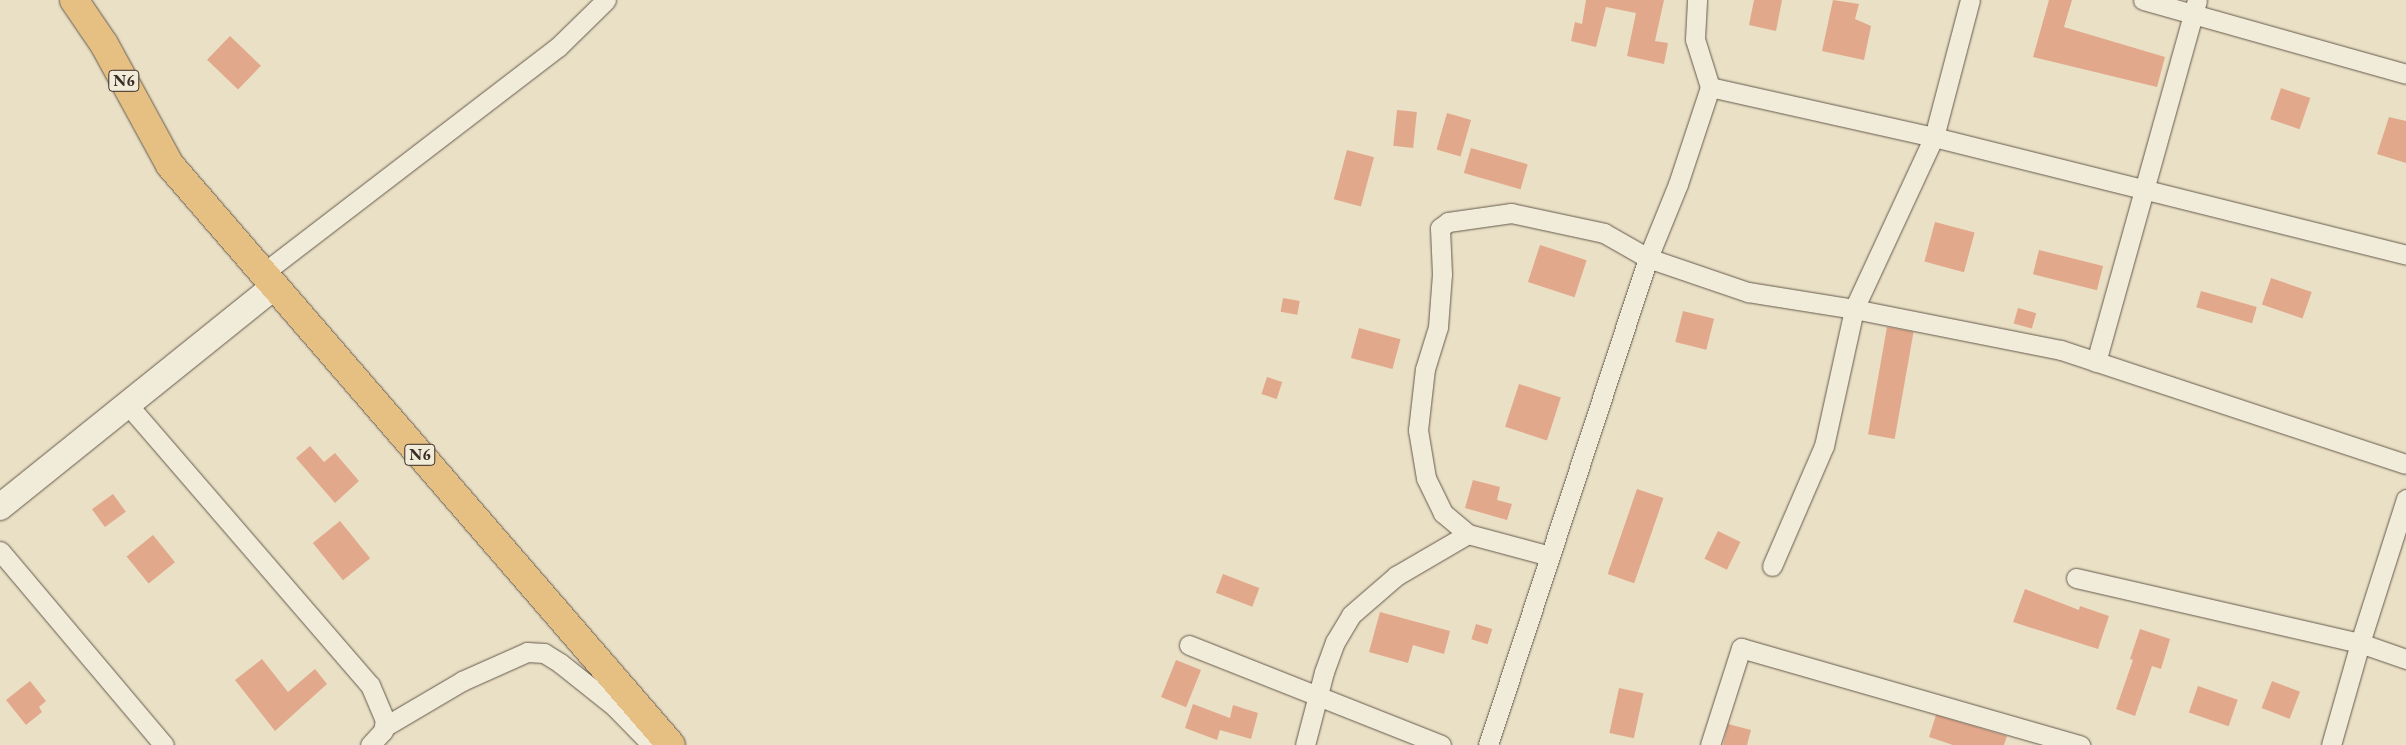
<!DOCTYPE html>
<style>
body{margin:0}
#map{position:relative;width:2406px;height:745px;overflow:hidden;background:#eae0c5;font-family:"EB Garamond",serif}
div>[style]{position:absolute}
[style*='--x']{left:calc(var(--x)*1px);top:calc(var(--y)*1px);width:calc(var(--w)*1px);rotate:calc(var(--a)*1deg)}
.building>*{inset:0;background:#e2a88b;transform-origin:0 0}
.roads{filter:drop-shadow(0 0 1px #65594c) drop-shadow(0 0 1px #65594c)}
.street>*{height:19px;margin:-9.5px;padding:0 9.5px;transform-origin:9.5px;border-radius:9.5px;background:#f1ebd9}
.secondary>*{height:26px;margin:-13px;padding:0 13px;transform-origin:13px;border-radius:13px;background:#f1ebd9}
.highway>*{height:28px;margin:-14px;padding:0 14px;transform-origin:14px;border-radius:14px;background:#e5c082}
span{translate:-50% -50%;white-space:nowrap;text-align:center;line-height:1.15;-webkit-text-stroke:5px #f1ebd9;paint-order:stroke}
.shield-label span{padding:1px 4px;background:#f1ebd9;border:1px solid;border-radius:4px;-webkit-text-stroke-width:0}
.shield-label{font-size:16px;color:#392c24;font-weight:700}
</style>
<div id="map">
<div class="building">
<i style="clip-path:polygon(1586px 0,1664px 0,1655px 41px,1668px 43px,1664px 64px,1627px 56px,1636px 13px,1606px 7px,1596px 47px,1571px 41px,1575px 22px,1582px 24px)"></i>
<i style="clip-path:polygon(1754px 0,1782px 0,1776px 31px,1749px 25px)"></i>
<i style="clip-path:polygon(1833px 0,1859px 4px,1855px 19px,1871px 26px,1864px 60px,1822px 51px)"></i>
<i style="clip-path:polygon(2049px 0,2072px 0,2064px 27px,2165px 57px,2157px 87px,2033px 57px)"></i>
<i style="left:230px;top:36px;width:43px;height:33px;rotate:44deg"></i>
<i style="left:2281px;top:88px;width:31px;height:33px;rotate:19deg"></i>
<i style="left:1397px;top:110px;width:20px;height:36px;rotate:6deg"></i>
<i style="left:1447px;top:113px;width:25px;height:38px;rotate:16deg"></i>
<i style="clip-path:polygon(2389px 117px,2406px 121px,2406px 163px,2377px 154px)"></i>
<i style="left:1471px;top:148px;width:59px;height:26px;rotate:16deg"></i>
<i style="left:1347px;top:150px;width:28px;height:51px;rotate:15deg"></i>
<i style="left:1935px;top:222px;width:41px;height:41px;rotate:15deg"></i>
<i style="left:1540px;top:245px;width:49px;height:39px;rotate:18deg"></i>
<i style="left:2039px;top:250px;width:66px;height:25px;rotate:14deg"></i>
<i style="left:2271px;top:278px;width:43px;height:28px;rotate:19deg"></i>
<i style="left:2201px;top:291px;width:58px;height:17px;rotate:16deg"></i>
<i style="left:1283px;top:298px;width:17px;height:14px;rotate:10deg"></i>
<i style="left:2018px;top:308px;width:19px;height:16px;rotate:16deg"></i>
<i style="left:1683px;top:311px;width:32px;height:32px;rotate:14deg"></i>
<i style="left:1887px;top:327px;width:27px;height:109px;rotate:10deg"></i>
<i style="left:1359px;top:328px;width:43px;height:31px;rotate:15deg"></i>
<i style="left:1267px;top:377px;width:16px;height:18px;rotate:18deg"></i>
<i style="left:1519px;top:384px;width:44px;height:45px;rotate:18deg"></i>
<i style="clip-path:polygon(310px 446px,324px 462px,335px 453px,359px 481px,335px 503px,296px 458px)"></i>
<i style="clip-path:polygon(1473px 480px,1500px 487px,1497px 500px,1512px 504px,1507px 520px,1465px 508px)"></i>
<i style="left:1637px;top:489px;width:28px;height:90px;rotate:19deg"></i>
<i style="left:113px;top:494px;width:22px;height:26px;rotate:54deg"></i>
<i style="left:340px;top:521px;width:48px;height:35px;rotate:51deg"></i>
<i style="left:1718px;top:531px;width:25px;height:31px;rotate:26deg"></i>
<i style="left:153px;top:535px;width:35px;height:34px;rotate:51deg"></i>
<i style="left:1223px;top:574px;width:39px;height:20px;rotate:21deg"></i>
<i style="clip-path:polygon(2025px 589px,2079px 610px,2080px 606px,2109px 616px,2098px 649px,2013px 622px)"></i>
<i style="clip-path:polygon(1380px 612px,1450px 631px,1444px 654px,1413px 645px,1408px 663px,1369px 652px)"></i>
<i style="left:1476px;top:624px;width:17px;height:16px;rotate:17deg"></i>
<i style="clip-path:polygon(2140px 629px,2170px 639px,2161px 669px,2152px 666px,2135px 716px,2116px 709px,2133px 660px,2130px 659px)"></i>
<i style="clip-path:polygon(262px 659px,288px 692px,315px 669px,327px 684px,275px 731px,235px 680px)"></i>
<i style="left:1176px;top:660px;width:27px;height:40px;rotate:22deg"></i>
<i style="clip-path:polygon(30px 681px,46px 701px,39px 707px,42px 712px,26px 725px,6px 700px)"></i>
<i style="left:2272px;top:681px;width:30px;height:29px;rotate:21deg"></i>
<i style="left:2198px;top:686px;width:42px;height:28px;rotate:19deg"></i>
<i style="left:1619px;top:688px;width:25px;height:46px;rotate:12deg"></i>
<i style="clip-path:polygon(1193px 704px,1230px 718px,1233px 705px,1258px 713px,1251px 739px,1220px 730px,1217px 740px,1185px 728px)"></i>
<i style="clip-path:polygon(1936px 715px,2007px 736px,2004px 745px,1953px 745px,1929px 737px)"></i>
<i style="clip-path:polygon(1728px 724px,1751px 730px,1747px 745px,1723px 745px)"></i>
</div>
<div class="roads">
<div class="street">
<i style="--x:2143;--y:0;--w:273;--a:15.7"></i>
<i style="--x:1710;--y:87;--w:230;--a:12.6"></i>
<i style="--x:1934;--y:137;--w:487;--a:14"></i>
<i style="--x:262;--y:274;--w:373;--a:-37.5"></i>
<i style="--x:558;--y:47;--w:67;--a:-44.4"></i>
<i style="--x:2096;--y:362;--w:376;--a:-74.4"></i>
<i style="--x:128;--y:405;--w:370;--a:49.2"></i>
<i style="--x:370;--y:685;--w:38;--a:67"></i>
<i style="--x:385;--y:720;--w:11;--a:100"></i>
<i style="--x:383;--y:731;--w:19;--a:133"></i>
<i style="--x:0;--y:551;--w:254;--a:49.8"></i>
<i style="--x:1550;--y:556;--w:85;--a:-165"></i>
<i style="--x:1468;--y:534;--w:33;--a:-140"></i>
<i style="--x:1443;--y:513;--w:39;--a:-116"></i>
<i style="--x:1426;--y:478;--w:49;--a:-99.5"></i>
<i style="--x:1418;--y:430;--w:61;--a:-83.5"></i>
<i style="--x:1425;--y:369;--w:44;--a:-72.8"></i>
<i style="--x:1438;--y:327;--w:53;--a:-85.7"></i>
<i style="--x:1442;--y:274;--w:46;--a:-92.5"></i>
<i style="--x:1440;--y:228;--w:10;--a:-37"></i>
<i style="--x:1448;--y:222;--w:64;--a:-8.1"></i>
<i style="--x:1511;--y:213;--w:95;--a:12.1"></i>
<i style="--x:1604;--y:233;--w:51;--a:29.6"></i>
<i style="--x:1648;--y:258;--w:106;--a:18.8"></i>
<i style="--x:1748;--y:292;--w:107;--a:9.1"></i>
<i style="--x:1854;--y:309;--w:211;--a:11.2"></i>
<i style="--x:2061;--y:350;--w:363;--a:18.3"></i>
<i style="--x:1772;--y:566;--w:131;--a:-66.6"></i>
<i style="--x:1824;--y:446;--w:140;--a:-77.6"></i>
<i style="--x:1854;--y:309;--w:190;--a:-65.1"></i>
<i style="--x:1934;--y:137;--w:142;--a:-75.3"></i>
<i style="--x:2076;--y:578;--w:291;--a:12.9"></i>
<i style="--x:2360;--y:643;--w:49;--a:19.2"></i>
<i style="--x:1189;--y:645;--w:271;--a:21.6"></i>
<i style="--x:384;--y:727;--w:91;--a:-30.5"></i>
<i style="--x:462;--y:681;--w:71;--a:-24"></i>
<i style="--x:527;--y:652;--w:17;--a:3"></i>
<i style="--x:544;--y:653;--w:19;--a:32"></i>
<i style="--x:560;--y:663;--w:69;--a:38.5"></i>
<i style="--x:614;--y:706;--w:54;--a:45.7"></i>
<i style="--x:1305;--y:745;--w:75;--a:-75.4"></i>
<i style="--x:1324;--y:672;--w:32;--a:-70"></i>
<i style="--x:1335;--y:642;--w:31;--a:-59"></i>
<i style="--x:1351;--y:615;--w:60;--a:-40.9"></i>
<i style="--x:1396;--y:576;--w:83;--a:-30.3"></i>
<i style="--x:1488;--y:745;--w:513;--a:-71.81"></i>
<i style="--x:1648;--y:258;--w:80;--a:-67.9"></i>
<i style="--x:1678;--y:184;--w:102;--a:-71.7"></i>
<i style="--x:1710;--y:87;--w:50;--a:-107.4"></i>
<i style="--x:1695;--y:39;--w:39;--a:-87"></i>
<i style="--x:1710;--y:745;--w:102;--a:-72.3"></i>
<i style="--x:1741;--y:648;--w:353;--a:16"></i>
<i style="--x:2331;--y:745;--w:106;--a:-74.1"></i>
<i style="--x:2360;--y:643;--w:151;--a:-72.3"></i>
</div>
<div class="secondary">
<i style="--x:0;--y:507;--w:351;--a:-38.8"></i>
</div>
<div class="highway">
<i style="--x:74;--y:0;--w:53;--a:55.7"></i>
<i style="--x:104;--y:44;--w:138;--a:61.4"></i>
<i style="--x:170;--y:165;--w:766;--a:49.18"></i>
</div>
</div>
<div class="shield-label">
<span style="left:124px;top:81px">N6</span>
<span style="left:420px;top:455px">N6</span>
</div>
</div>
